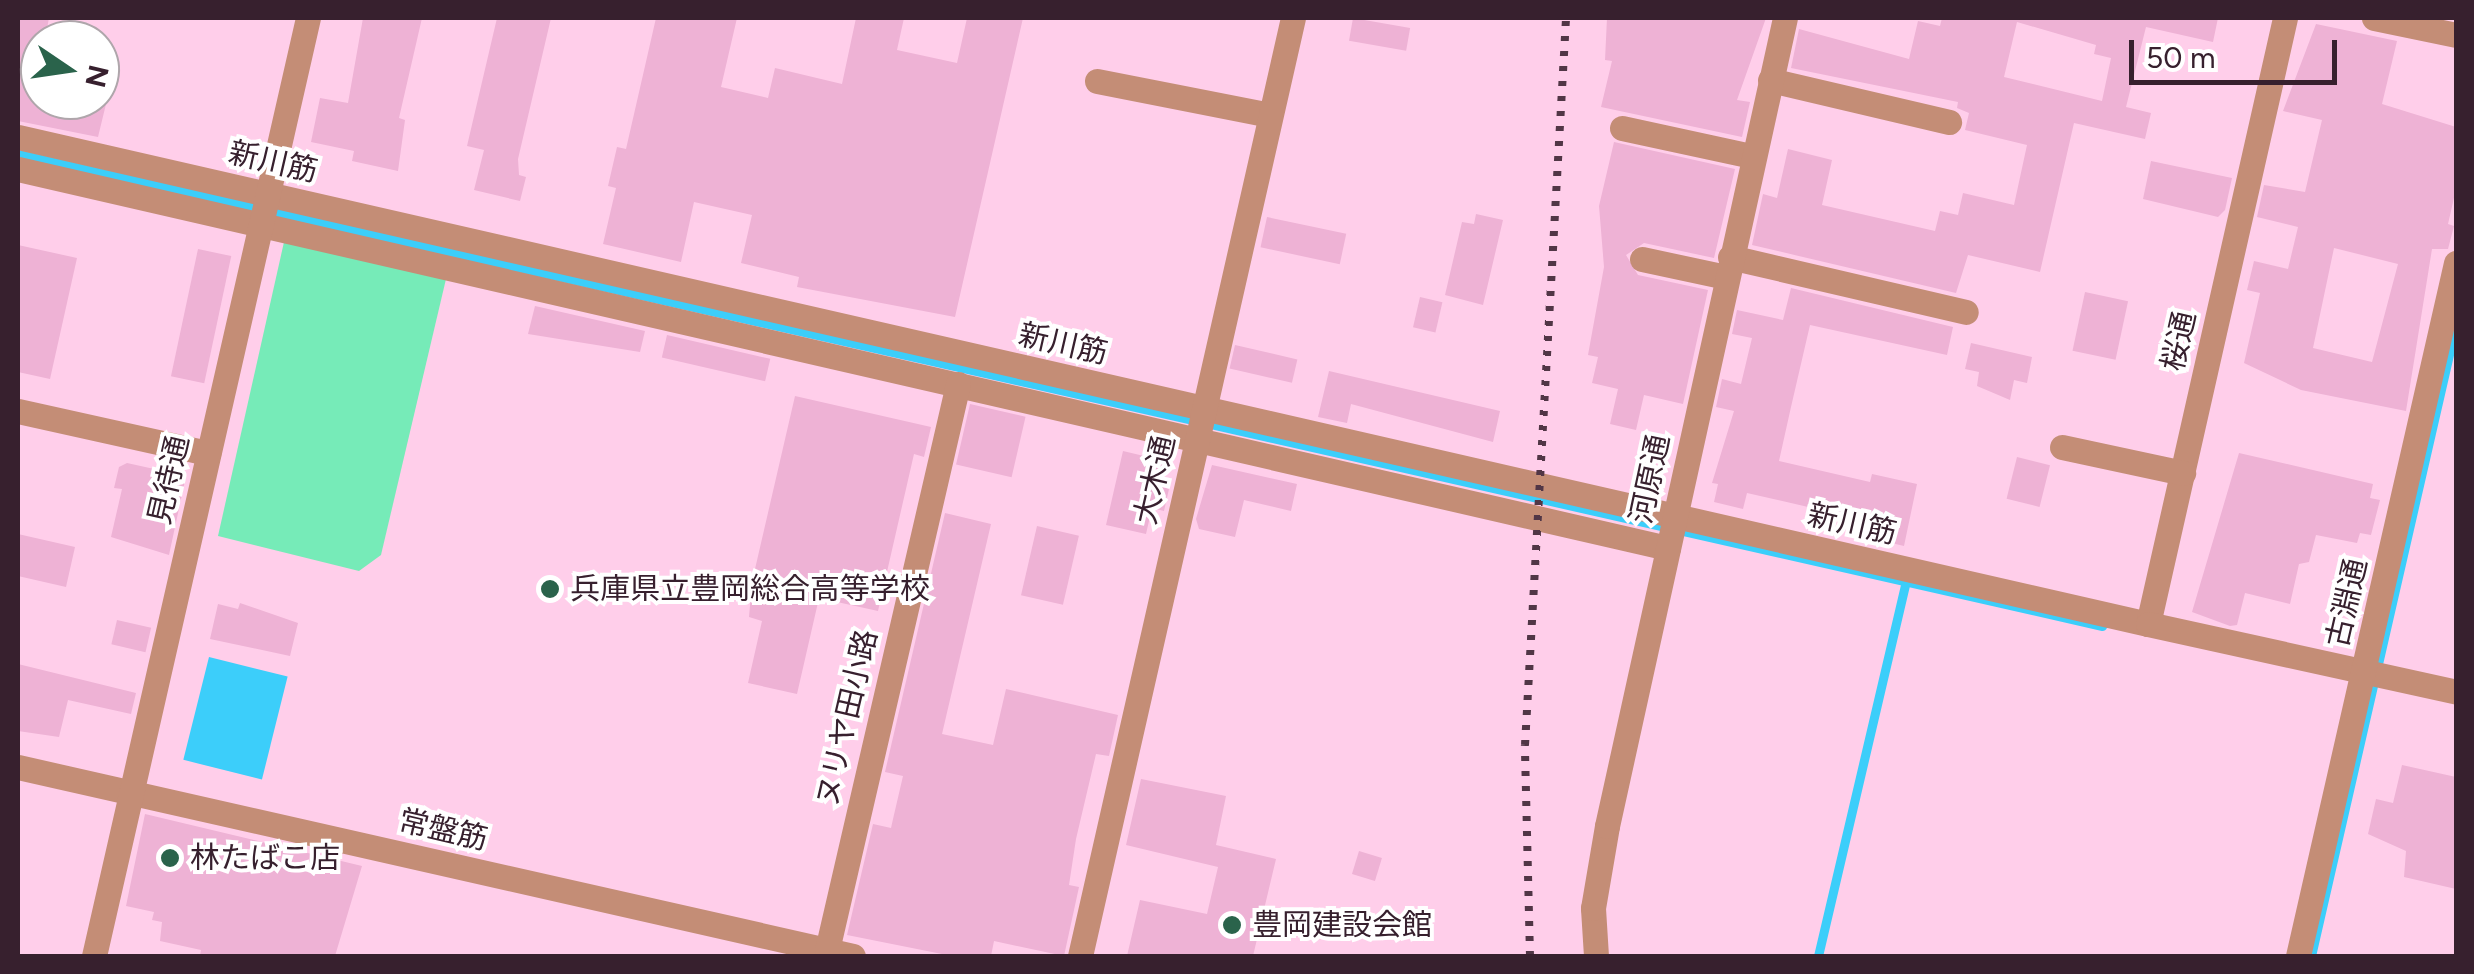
<!DOCTYPE html>
<meta charset="utf-8">
<style>
body{margin:0}
#map{position:relative;width:2474px;height:974px;overflow:hidden;background:#ffceea;font-family:Figtree,"Noto Sans JP",sans-serif}
div>[style]{position:absolute}
[style*='--x']{left:calc(var(--x)*1px);top:calc(var(--y)*1px);width:calc(var(--w)*1px);rotate:calc(var(--a)*1deg)}
.green>*{inset:0;background:#76ebb8}
.water>*{inset:0;background:#3ccefa;transform-origin:0 0}
.stream>*{height:9px;margin:-4.5px;padding:0 4.5px;transform-origin:4.5px;border-radius:4.5px;background:#3ccefa}
.building>*{inset:0;background:#eeb2d5;transform-origin:0 0}
.minor>*{height:25px;margin:-12.5px;padding:0 12.5px;transform-origin:12.5px;border-radius:12.5px;background:#c48d76}
.rail>*{height:8px;margin-top:-4px;transform-origin:0;background:repeating-linear-gradient(90deg,#513646 0 5px,transparent 0 15px)}
.dots>*{width:28px;height:28px;translate:-50% -50%;box-sizing:border-box;border:5px solid #fff;border-radius:50%}
span{translate:-50% -50%;white-space:nowrap;text-align:center;line-height:1.15;-webkit-text-stroke:8px #fff;paint-order:stroke}
.street-label{font-size:30px;color:#37202e}
.poi-label{font-size:30px;color:#37202e}
.left{translate:0 -50%;text-align:left}
.frame{position:absolute;inset:0;border:20px solid #37202e;pointer-events:none}
.north{position:absolute;left:20px;top:20px;width:100px;height:100px;box-sizing:border-box;background:#fff;border:2px solid #afa6ab;border-radius:50%;rotate:103deg;font-size:28px;font-weight:700;line-height:40px;text-align:center;color:#37202e}
.north::after{content:'';display:block;margin:auto;width:35px;height:45px;background:#2a634b;clip-path:polygon(50% 0,100% 100%,50% 72%,0 100%)}
.scale{position:absolute;left:2129px;top:40px;width:208px;height:45px;box-sizing:border-box;border:5px solid #37202e;border-top:0;padding-left:12px;font-size:30px;line-height:35px;white-space:nowrap;color:#37202e;-webkit-text-stroke:8px #fff;paint-order:stroke}
</style>
<div id="map">
<div class="green">
<i style="clip-path:polygon(284px 242px,446px 279px,381px 555px,359px 571px,218px 536px)"></i>
</div>
<div class="water">
<i style="left:209px;top:657px;width:81px;height:106px;rotate:14deg"></i>
</div>
<div class="stream">
<i style="--x:18;--y:154;--w:2137;--a:12.76"></i>
<i style="--x:1818;--y:956;--w:382;--a:-76.8"></i>
<i style="--x:2311;--y:956;--w:648;--a:-77.08"></i>
</div>
<div class="building">
<i style="clip-path:polygon(18px 18px,49px 18px,33px 100px,107px 100px,98px 137px,18px 121px)"></i>
<i style="clip-path:polygon(363px 18px,422px 18px,399px 118px,405px 120px,398px 171px,352px 161px,354px 151px,311px 142px,320px 98px,348px 103px)"></i>
<i style="clip-path:polygon(497px 18px,551px 18px,518px 159px,519px 175px,526px 177px,520px 201px,474px 190px,484px 150px,467px 146px)"></i>
<i style="clip-path:polygon(656px 18px,737px 18px,721px 87px,768px 98px,775px 68px,842px 84px,856px 18px,904px 18px,897px 50px,957px 63px,967px 18px,1023px 18px,955px 317px,797px 287px,799px 277px,741px 263px,752px 215px,694px 202px,681px 262px,603px 244px,616px 188px,608px 186px,617px 147px,626px 149px)"></i>
<i style="left:1353px;top:18px;width:58px;height:23px;rotate:10deg"></i>
<i style="clip-path:polygon(1607px 18px,1766px 18px,1737px 100px,1750px 102px,1742px 137px,1601px 107px,1612px 61px,1605px 60px)"></i>
<i style="clip-path:polygon(evenodd,1942px 18px,2218px 18px,2213px 42px,2146px 27px,2126px 107px,2151px 113px,2145px 139px,2074px 123px,2040px 272px,1968px 255px,1956px 293px,1752px 245px,1763px 194px,1777px 198px,1788px 149px,1832px 160px,1822px 205px,1935px 231px,1940px 211px,1958px 215px,1963px 193px,2014px 205px,2027px 145px,1965px 130px,1969px 113px,1957px 108px,1958px 102px,1791px 68px,1799px 29px,1909px 59px,1918px 21px,1940px 26px,1942px 18px,2017px 22px,2096px 45px,2094px 54px,2111px 58px,2102px 101px,2004px 77px,2017px 22px)"></i>
<i style="clip-path:polygon(evenodd,2316px 24px,2397px 41px,2382px 104px,2456px 127px,2456px 189px,2448px 224px,2454px 226px,2448px 249px,2432px 249px,2406px 411px,2301px 390px,2244px 363px,2260px 293px,2247px 290px,2254px 261px,2288px 269px,2298px 227px,2257px 217px,2264px 185px,2305px 192px,2322px 120px,2283px 111px,2316px 24px,2334px 248px,2398px 264px,2372px 362px,2313px 348px,2334px 248px)"></i>
<i style="clip-path:polygon(1614px 142px,1735px 169px,1714px 258px,1644px 243px,1626px 255px,1638px 275px,1708px 290px,1683px 404px,1644px 395px,1636px 430px,1610px 424px,1618px 389px,1592px 383px,1598px 357px,1588px 355px,1604px 267px,1599px 206px)"></i>
<i style="clip-path:polygon(2151px 161px,2232px 178px,2225px 210px,2218px 217px,2143px 199px)"></i>
<i style="clip-path:polygon(1476px 214px,1503px 220px,1483px 305px,1445px 295px,1462px 222px,1474px 224px)"></i>
<i style="left:1267px;top:217px;width:81px;height:31px;rotate:12deg"></i>
<i style="clip-path:polygon(18px 245px,77px 258px,50px 379px,18px 372px)"></i>
<i style="left:198px;top:249px;width:34px;height:130px;rotate:12deg"></i>
<i style="clip-path:polygon(1791px 288px,1953px 327px,1947px 355px,1810px 325px,1791px 407px,1779px 461px,1870px 482px,1872px 474px,1917px 484px,1904px 546px,1866px 537px,1869px 521px,1747px 493px,1743px 509px,1714px 502px,1718px 484px,1712px 483px,1734px 411px,1716px 407px,1722px 379px,1741px 384px,1752px 338px,1732px 334px,1737px 310px,1783px 320px)"></i>
<i style="left:2085px;top:292px;width:44px;height:60px;rotate:12deg"></i>
<i style="left:1420px;top:297px;width:23px;height:31px;rotate:13deg"></i>
<i style="clip-path:polygon(535px 306px,645px 331px,640px 352px,528px 334px)"></i>
<i style="left:667px;top:335px;width:106px;height:23px;rotate:13deg"></i>
<i style="clip-path:polygon(1971px 343px,2032px 357px,2027px 383px,2014px 380px,2010px 400px,1977px 386px,1979px 372px,1965px 369px)"></i>
<i style="left:1235px;top:345px;width:64px;height:24px;rotate:13deg"></i>
<i style="clip-path:polygon(1329px 371px,1500px 411px,1493px 442px,1351px 404px,1347px 423px,1318px 417px)"></i>
<i style="clip-path:polygon(795px 396px,931px 427px,924px 457px,914px 454px,878px 611px,819px 598px,797px 694px,748px 683px,762px 621px,749px 617px,752px 582px)"></i>
<i style="left:970px;top:404px;width:57px;height:62px;rotate:13deg"></i>
<i style="clip-path:polygon(1123px 451px,1165px 461px,1159px 486px,1169px 489px,1164px 511px,1152px 508px,1146px 534px,1106px 525px)"></i>
<i style="clip-path:polygon(2239px 453px,2373px 484px,2370px 498px,2380px 500px,2371px 535px,2360px 533px,2357px 543px,2316px 535px,2309px 562px,2299px 564px,2290px 604px,2245px 593px,2237px 625px,2230px 626px,2192px 612px)"></i>
<i style="left:2017px;top:457px;width:34px;height:43px;rotate:14deg"></i>
<i style="left:1639px;top:461px;width:24px;height:30px;rotate:12deg"></i>
<i style="clip-path:polygon(127px 463px,186px 476px,169px 555px,111px 537px,122px 489px,114px 488px,119px 467px)"></i>
<i style="clip-path:polygon(1212px 465px,1297px 484px,1291px 511px,1244px 500px,1235px 537px,1199px 529px,1196px 519px)"></i>
<i style="clip-path:polygon(945px 513px,991px 524px,942px 734px,993px 745px,1006px 689px,1118px 715px,1109px 756px,1096px 754px,1076px 839px,1069px 885px,1079px 887px,1064px 956px,994px 941px,991px 956px,952px 956px,847px 935px,873px 824px,891px 828px,893px 819px,903px 776px,885px 772px)"></i>
<i style="left:1037px;top:526px;width:43px;height:71px;rotate:13deg"></i>
<i style="clip-path:polygon(18px 534px,75px 547px,66px 587px,18px 576px)"></i>
<i style="clip-path:polygon(240px 603px,298px 623px,290px 656px,210px 639px,218px 604px,238px 609px)"></i>
<i style="left:117px;top:620px;width:35px;height:25px;rotate:13deg"></i>
<i style="clip-path:polygon(18px 664px,136px 693px,131px 714px,68px 700px,59px 737px,18px 731px)"></i>
<i style="clip-path:polygon(2402px 765px,2456px 777px,2456px 889px,2404px 877px,2406px 851px,2368px 834px,2376px 799px,2393px 803px)"></i>
<i style="clip-path:polygon(1141px 779px,1226px 796px,1216px 845px,1276px 859px,1253px 956px,1127px 956px,1140px 900px,1207px 914px,1218px 867px,1126px 845px)"></i>
<i style="clip-path:polygon(145px 814px,362px 866px,335px 956px,200px 956px,201px 950px,160px 941px,162px 922px,152px 920px,154px 912px,126px 906px)"></i>
<i style="left:1359px;top:851px;width:24px;height:24px;rotate:17deg"></i>
</div>
<div class="minor">
<i style="--x:2374;--y:18;--w:84;--a:11.7"></i>
<i style="--x:1770;--y:80;--w:184;--a:13.2"></i>
<i style="--x:1097;--y:81;--w:176;--a:11.1"></i>
<i style="--x:1622;--y:128;--w:133;--a:12.2"></i>
<i style="--x:18;--y:137;--w:2185;--a:12.88"></i>
<i style="--x:2148;--y:624;--w:621;--a:-77.26"></i>
<i style="--x:18;--y:169;--w:1693;--a:12.94"></i>
<i style="--x:1730;--y:257;--w:242;--a:13.1"></i>
<i style="--x:1642;--y:259;--w:86;--a:12.1"></i>
<i style="--x:18;--y:411;--w:195;--a:12.5"></i>
<i style="--x:2062;--y:447;--w:124;--a:12.1"></i>
<i style="--x:2148;--y:624;--w:315;--a:12.4"></i>
<i style="--x:18;--y:767;--w:856;--a:12.75"></i>
<i style="--x:827;--y:950;--w:581;--a:-76.97"></i>
<i style="--x:94;--y:956;--w:962;--a:-77.15"></i>
<i style="--x:1080;--y:956;--w:962;--a:-77.21"></i>
<i style="--x:1596;--y:956;--w:48;--a:-93.6"></i>
<i style="--x:1593;--y:908;--w:83;--a:-80.3"></i>
<i style="--x:1607;--y:826;--w:827;--a:-77.58"></i>
<i style="--x:2298;--y:956;--w:711;--a:-77.16"></i>
</div>
<div class="rail">
<i style="--x:1530;--y:956;--w:211;--a:-91.4"></i>
<i style="--x:1525;--y:745;--w:728;--a:-86.77"></i>
</div>
<div class="dots">
<i style="left:550px;top:589px;background:#2a634b"></i>
<i style="left:170px;top:858px;background:#2a634b"></i>
<i style="left:1232px;top:925px;background:#2a634b"></i>
</div>
<div class="street-label">
<span style="left:273px;top:162px;rotate:13deg">新川筋</span>
<span style="left:2179px;top:341px;rotate:-77deg">桜通</span>
<span style="left:1063px;top:344px;rotate:13deg">新川筋</span>
<span style="left:1650px;top:479px;rotate:-78deg">河原通</span>
<span style="left:169px;top:480px;rotate:-77deg">見待通</span>
<span style="left:1155px;top:480px;rotate:-77deg">大木通</span>
<span style="left:1852px;top:524px;rotate:13deg">新川筋</span>
<span style="left:2347px;top:603px;rotate:-77deg">古淵通</span>
<span style="left:847px;top:718px;rotate:-77deg">ヌリヤ田小路</span>
<span style="left:443px;top:830px;rotate:13deg">常盤筋</span>
</div>
<div class="poi-label">
<span class="left" style="left:570px;top:589px">兵庫県立豊岡総合高等学校</span>
<span class="left" style="left:190px;top:858px">林たばこ店</span>
<span class="left" style="left:1252px;top:925px">豊岡建設会館</span>
</div>
<div class="frame"></div>
<div class="north">N</div>
<div class="scale">50 m</div>
</div>
